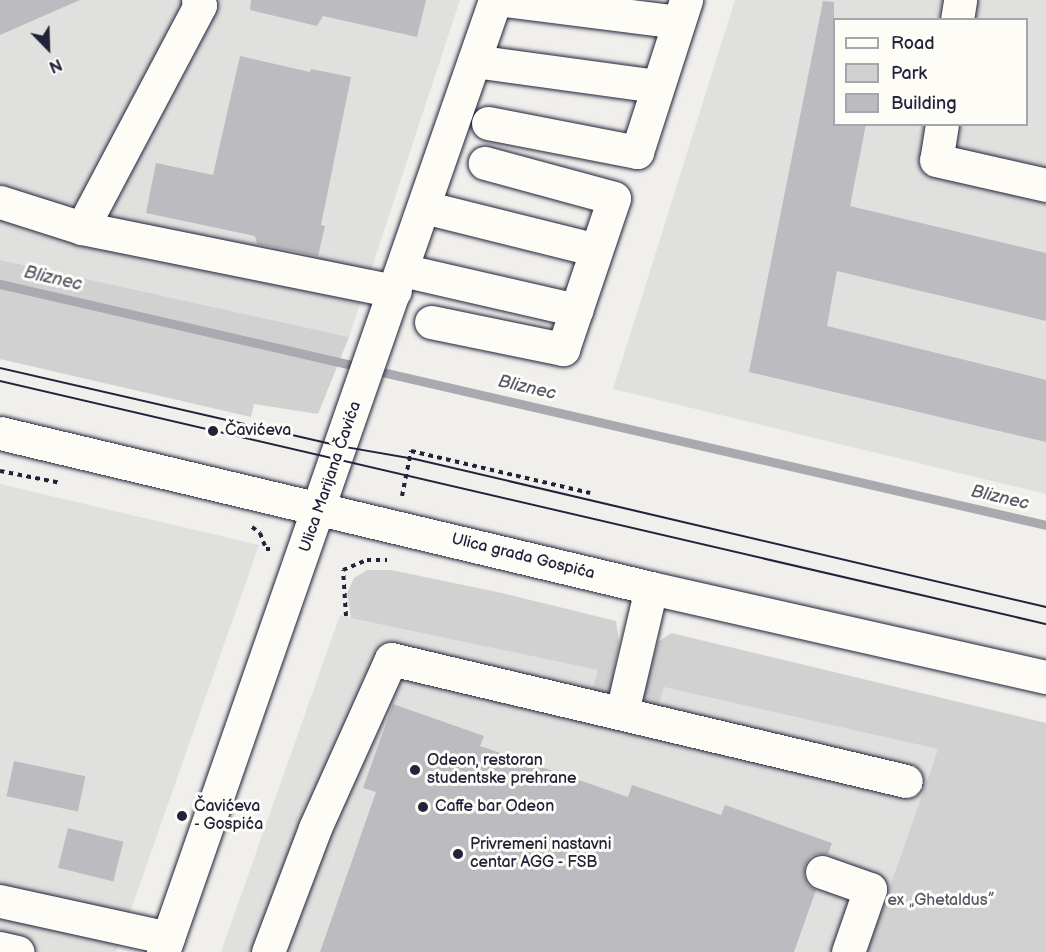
<!DOCTYPE html>
<meta charset="utf-8">
<style>
body{margin:0}
#map{position:relative;width:1046px;height:952px;overflow:hidden;background:#f0efec;font-family:"Balsamiq Sans",sans-serif}
div>[style]{position:absolute}
[style*='--x']{left:calc(var(--x)*1px);top:calc(var(--y)*1px);width:calc(var(--w)*1px);rotate:calc(var(--a)*1deg)}
.built>*{inset:0;background:#e0e0df}
.green>*{inset:0;background:#d2d1d1}
.stream>*{height:9px;margin:-4.5px;padding:0 4.5px;transform-origin:4.5px;border-radius:4.5px;background:#a9a9b0}
.building>*{inset:0;background:#bcbcc0;transform-origin:0 0}
.path>*{height:4px;margin-top:-2px;transform-origin:0;background:repeating-linear-gradient(90deg,#22223b 0 4.5px,transparent 0 9px)}
.roads{filter:drop-shadow(0 0 2px #22223b) drop-shadow(0 0 2px #22223b)}
.minor>*{height:33px;margin:-16.5px;padding:0 16.5px;transform-origin:16.5px;border-radius:16.5px;background:#fdfcf7}
.tram>*{height:1.5px;margin:-0.75px;padding:0 0.75px;transform-origin:0.75px;border-radius:0.75px;background:#22223b}
.dots>*{width:16px;height:16px;translate:-50% -50%;box-sizing:border-box;border:3px solid #fdfcf7;border-radius:50%}
span{translate:-50% -50%;white-space:nowrap;text-align:center;line-height:1.15;-webkit-text-stroke:6px #fdfcf7;paint-order:stroke}
.poi-label{font-size:16px;color:#22223b}
.left{translate:0 -50%;text-align:left}
.street-label{font-size:16px;color:#22223b}
.park-label{font-size:16px;color:#575768}
.water-label{font-size:18px;color:#58586a;font-style:italic}
.legend{position:absolute;left:833px;top:18px;width:195px;height:108px;box-sizing:border-box;background:#fdfcf7;border:2px solid #a5a5ac;margin:0;padding:8px 10px;list-style:none;font-size:18px;color:#22223b}
.legend li{display:flex;align-items:center;gap:12px;height:30px}
.legend b{width:30px;border:2px solid #a5a5ac}
.north{position:absolute;left:18px;top:18px;width:60px;height:60px;-webkit-text-stroke:4px #fdfcf7;paint-order:stroke;rotate:157deg;font-size:16px;font-weight:700;line-height:24px;text-align:center;color:#22223b}
.north::after{content:'';display:block;margin:auto;width:21px;height:27px;background:#22223b;clip-path:polygon(50% 0,100% 100%,50% 72%,0 100%)}
</style>
<div id="map">
<div class="built">
<i style="clip-path:polygon(0 0,460px 0,349px 337px,0 260px)"></i>
<i style="clip-path:polygon(evenodd,735px 0,1046px 0,1046px 494px,613px 389px,735px 0,834px 20px,1026px 20px,1026px 124px,834px 124px,834px 20px)"></i>
<i style="clip-path:polygon(0 484px,259px 545px,116px 952px,0 952px)"></i>
<i style="clip-path:polygon(340px 615px,599px 670px,938px 749px,867px 952px,221px 952px)"></i>
</div>
<div class="green">
<i style="clip-path:polygon(0 260px,14px 263px,349px 337px,318px 414px,254px 404px,251px 417px,0 359px)"></i>
<i style="clip-path:polygon(367px 570px,391px 570px,502px 593px,616px 621px,619px 643px,610px 690px,604px 695px,590px 698px,598px 670px,351px 618px,347px 593px,354px 578px)"></i>
<i style="clip-path:polygon(671px 633px,1046px 723px,1046px 952px,867px 952px,938px 749px,664px 687px,657px 712px,643px 697px,658px 642px)"></i>
</div>
<div class="stream">
<i style="--x:0;--y:284;--w:1073;--a:12.97"></i>
</div>
<div class="building">
<i style="clip-path:polygon(0 0,80px 0,0 35px)"></i>
<i style="clip-path:polygon(251px 0,426px 0,417px 37px,323px 16px,317px 26px,250px 10px)"></i>
<i style="clip-path:polygon(823px 1px,834px 2px,834px 124px,866px 124px,850px 206px,1046px 253px,1046px 321px,837px 271px,827px 326px,1046px 380px,1046px 442px,749px 372px)"></i>
<i style="clip-path:polygon(240px 56px,310px 72px,311px 69px,351px 77px,321px 225px,325px 226px,318px 256px,257px 244px,255px 236px,146px 213px,156px 163px,213px 175px)"></i>
<i style="clip-path:polygon(393px 704px,484px 736px,480px 746px,628px 797px,632px 785px,721px 815px,725px 805px,832px 843px,828px 854px,818px 854px,810px 857px,805px 865px,804px 876px,808px 885px,816px 890px,794px 952px,320px 952px,376px 792px,363px 788px)"></i>
<i style="left:14px;top:761px;width:73px;height:36px;rotate:12deg"></i>
<i style="left:68px;top:828px;width:57px;height:41px;rotate:14deg"></i>
</div>
<div class="path">
<i style="--x:0;--y:471;--w:62;--a:11.1"></i>
<i style="--x:402;--y:496;--w:46;--a:-78.7"></i>
<i style="--x:411;--y:451;--w:184;--a:13.2"></i>
<i style="--x:252;--y:527;--w:10;--a:37"></i>
<i style="--x:260;--y:533;--w:17;--a:69"></i>
<i style="--x:266;--y:549;--w:4;--a:0"></i>
<i style="--x:346;--y:616;--w:46;--a:-93.7"></i>
<i style="--x:343;--y:570;--w:26;--a:-23"></i>
<i style="--x:367;--y:560;--w:20;--a:0"></i>
</div>
<div class="roads">
<div class="minor">
<i style="--x:504;--y:0;--w:175;--a:7.2"></i>
<i style="--x:957;--y:20;--w:20;--a:-81"></i>
<i style="--x:474;--y:61;--w:185;--a:7.8"></i>
<i style="--x:488;--y:123;--w:152;--a:11"></i>
<i style="--x:637;--y:152;--w:160;--a:-72.1"></i>
<i style="--x:942;--y:124;--w:36;--a:99"></i>
<i style="--x:936;--y:160;--w:113;--a:12.8"></i>
<i style="--x:0;--y:202;--w:86;--a:17.6"></i>
<i style="--x:82;--y:228;--w:319;--a:11.4"></i>
<i style="--x:424;--y:207;--w:177;--a:14"></i>
<i style="--x:82;--y:228;--w:252;--a:-62.1"></i>
<i style="--x:200;--y:5;--w:5;--a:-112"></i>
<i style="--x:402;--y:270;--w:179;--a:12.9"></i>
<i style="--x:431;--y:322;--w:135;--a:11.6"></i>
<i style="--x:563;--y:349;--w:159;--a:-71.3"></i>
<i style="--x:614;--y:198;--w:134;--a:-164.8"></i>
<i style="--x:0;--y:433;--w:669;--a:13.39"></i>
<i style="--x:651;--y:588;--w:405;--a:12.7"></i>
<i style="--x:622;--y:712;--w:127;--a:-76.8"></i>
<i style="--x:822;--y:872;--w:51;--a:19.5"></i>
<i style="--x:870;--y:889;--w:67;--a:109.2"></i>
<i style="--x:0;--y:901;--w:172;--a:12.4"></i>
<i style="--x:0;--y:948;--w:18;--a:13"></i>
<i style="--x:163;--y:952;--w:1008;--a:-70.77"></i>
<i style="--x:268;--y:952;--w:133;--a:-69.2"></i>
<i style="--x:315;--y:828;--w:185;--a:-65.8"></i>
<i style="--x:391;--y:659;--w:529;--a:13.33"></i>
</div>
</div>
<div class="tram">
<i style="--x:0;--y:368;--w:349;--a:12.9"></i>
<i style="--x:340;--y:446;--w:76;--a:9.8"></i>
<i style="--x:415;--y:459;--w:648;--a:13.2"></i>
<i style="--x:0;--y:381;--w:1074;--a:13.08"></i>
</div>
<div class="dots">
<i style="left:213px;top:431px;background:#22223b"></i>
<i style="left:415px;top:770px;background:#22223b"></i>
<i style="left:423px;top:807px;background:#22223b"></i>
<i style="left:182px;top:816px;background:#22223b"></i>
<i style="left:458px;top:854px;background:#22223b"></i>
</div>
<div class="poi-label">
<span class="left" style="left:225px;top:431px">Čavićeva</span>
<span class="left" style="left:427px;top:770px">Odeon, restoran<br>studentske prehrane</span>
<span class="left" style="left:194px;top:816px">Čavićeva<br>- Gospića</span>
<span class="left" style="left:435px;top:807px">Caffe bar Odeon</span>
<span class="left" style="left:470px;top:854px">Privremeni nastavni<br>centar AGG - FSB</span>
</div>
<div class="street-label">
<span style="left:331px;top:477px;rotate:-71deg">Ulica Marijana Čavića</span>
<span style="left:523px;top:557px;rotate:14deg">Ulica grada Gospića</span>
</div>
<div class="park-label">
<span style="left:941px;top:901px">ex „Ghetaldus”</span>
</div>
<div class="water-label">
<span style="left:53px;top:279px;rotate:13deg">Bliznec</span>
<span style="left:527px;top:388px;rotate:13deg">Bliznec</span>
<span style="left:1000px;top:498px;rotate:13deg">Bliznec</span>
</div>
<ul class="legend">
<li><b style="height:8px;background:#fdfcf7"></b>Road</li>
<li><b style="height:16px;background:#d2d1d1"></b>Park</li>
<li><b style="height:16px;background:#bcbcc0"></b>Building</li>
</ul>
<div class="north">N</div>
</div>
